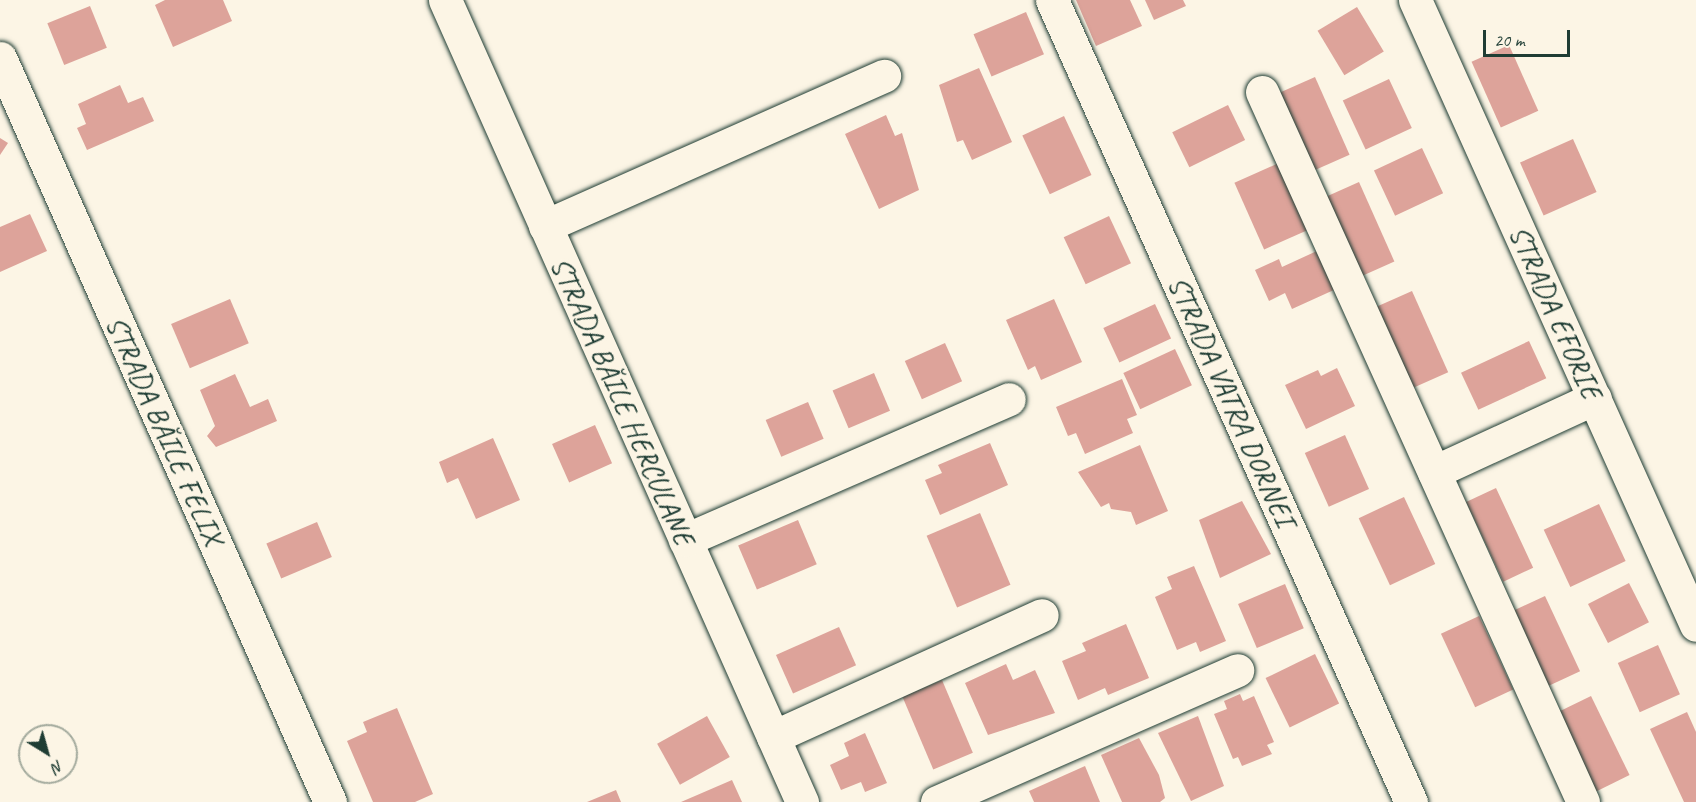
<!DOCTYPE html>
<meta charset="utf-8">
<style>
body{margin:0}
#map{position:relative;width:1696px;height:802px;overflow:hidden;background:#fcf5e5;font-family:Caveat,sans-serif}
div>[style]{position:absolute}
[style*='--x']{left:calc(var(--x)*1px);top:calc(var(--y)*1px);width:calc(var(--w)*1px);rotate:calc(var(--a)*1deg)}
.building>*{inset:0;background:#dda39a;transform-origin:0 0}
.roads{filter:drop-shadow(0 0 2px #1f3d34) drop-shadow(0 0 2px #1f3d34)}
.minor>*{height:33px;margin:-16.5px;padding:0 16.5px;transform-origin:16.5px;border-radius:16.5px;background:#fcf5e5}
span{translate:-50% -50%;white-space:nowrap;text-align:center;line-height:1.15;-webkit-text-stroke:6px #fcf5e5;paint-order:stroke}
.street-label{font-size:30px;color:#1f3d34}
.north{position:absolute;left:18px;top:724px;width:60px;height:60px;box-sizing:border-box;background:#fcf5e5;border:2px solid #a4ab9e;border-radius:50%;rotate:143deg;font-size:16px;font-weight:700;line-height:24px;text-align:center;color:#1f3d34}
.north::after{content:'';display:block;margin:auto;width:21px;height:27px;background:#1f3d34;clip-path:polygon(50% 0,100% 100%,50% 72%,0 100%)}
.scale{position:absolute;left:1483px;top:30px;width:87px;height:27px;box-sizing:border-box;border:3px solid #1f3d34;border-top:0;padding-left:8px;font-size:18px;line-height:21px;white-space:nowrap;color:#1f3d34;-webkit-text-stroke:4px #fcf5e5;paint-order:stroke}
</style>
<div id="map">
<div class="building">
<i style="clip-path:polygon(165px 0,223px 0,232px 21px,173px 47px,155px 5px)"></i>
<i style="clip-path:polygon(1076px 0,1130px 0,1142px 26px,1096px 46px)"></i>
<i style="clip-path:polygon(1145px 0,1183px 0,1186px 6px,1154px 20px)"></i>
<i style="left:90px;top:6px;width:45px;height:46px;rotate:68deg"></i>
<i style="left:1357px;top:7px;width:52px;height:46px;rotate:59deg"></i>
<i style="left:1026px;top:12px;width:46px;height:57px;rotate:67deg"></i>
<i style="left:1509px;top:45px;width:72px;height:41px;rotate:66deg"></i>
<i style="clip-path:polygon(979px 68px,1012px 142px,972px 160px,963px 140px,957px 142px,939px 85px)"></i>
<i style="left:1315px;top:77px;width:85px;height:47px;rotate:66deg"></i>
<i style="left:1389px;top:79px;width:54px;height:51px;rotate:65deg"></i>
<i style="clip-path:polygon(120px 85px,128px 103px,143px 97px,154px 121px,87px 150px,77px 128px,86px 124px,78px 104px)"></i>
<i style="left:1228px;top:105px;width:39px;height:62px;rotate:64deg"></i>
<i style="clip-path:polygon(886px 115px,895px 136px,902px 133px,919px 190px,879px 209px,845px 134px)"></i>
<i style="left:1064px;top:116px;width:65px;height:46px;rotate:65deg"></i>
<i style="clip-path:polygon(0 138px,8px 143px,0 155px)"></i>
<i style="left:1573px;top:139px;width:58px;height:58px;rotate:66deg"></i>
<i style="left:1422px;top:148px;width:50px;height:53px;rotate:65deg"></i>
<i style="left:1281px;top:162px;width:73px;height:51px;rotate:66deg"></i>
<i style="left:1359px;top:182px;width:87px;height:38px;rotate:66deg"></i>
<i style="clip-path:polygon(30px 214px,47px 251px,0 272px,0 227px)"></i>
<i style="left:1109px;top:216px;width:52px;height:50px;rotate:65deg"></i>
<i style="clip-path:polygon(1319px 250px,1336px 289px,1292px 309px,1285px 293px,1269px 301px,1255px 270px,1279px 259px,1282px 267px)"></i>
<i style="left:1412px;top:291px;width:89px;height:45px;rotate:66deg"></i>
<i style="left:230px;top:299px;width:48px;height:64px;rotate:67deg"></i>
<i style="clip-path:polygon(1054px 299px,1082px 362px,1041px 380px,1035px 366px,1028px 370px,1006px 320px)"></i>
<i style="left:1155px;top:304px;width:38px;height:57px;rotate:65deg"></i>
<i style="left:1529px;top:341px;width:41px;height:75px;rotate:65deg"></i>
<i style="left:945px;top:343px;width:42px;height:44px;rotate:66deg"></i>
<i style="left:1175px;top:349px;width:40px;height:57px;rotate:65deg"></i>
<i style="clip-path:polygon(1337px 368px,1355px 406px,1306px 429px,1285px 385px,1318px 370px,1321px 376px)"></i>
<i style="left:874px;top:373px;width:41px;height:45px;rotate:67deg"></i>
<i style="clip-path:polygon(235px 374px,250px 407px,268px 399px,277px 421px,216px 447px,207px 436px,215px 426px,200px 390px)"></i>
<i style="clip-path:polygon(1122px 379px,1137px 415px,1127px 419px,1133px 433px,1085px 454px,1076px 433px,1068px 436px,1056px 407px)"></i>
<i style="left:808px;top:402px;width:40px;height:46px;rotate:67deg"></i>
<i style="left:595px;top:425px;width:42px;height:47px;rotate:66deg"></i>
<i style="left:1345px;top:435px;width:59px;height:44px;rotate:66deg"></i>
<i style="clip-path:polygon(493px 438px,520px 500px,476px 519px,458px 478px,447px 483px,439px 462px)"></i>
<i style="clip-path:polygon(990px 443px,1008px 485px,940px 515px,925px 480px,942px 473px,938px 465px)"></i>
<i style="clip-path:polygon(1140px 445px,1168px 511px,1136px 525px,1131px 512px,1111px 509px,1109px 503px,1101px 507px,1078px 472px)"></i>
<i style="left:1496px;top:488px;width:88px;height:33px;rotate:65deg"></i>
<i style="left:1404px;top:497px;width:74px;height:50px;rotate:65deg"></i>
<i style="clip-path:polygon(1242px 501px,1271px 554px,1220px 578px,1199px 520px)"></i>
<i style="left:1599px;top:504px;width:63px;height:61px;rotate:65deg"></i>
<i style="left:980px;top:513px;width:78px;height:58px;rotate:67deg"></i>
<i style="left:798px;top:520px;width:48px;height:65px;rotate:67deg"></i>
<i style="left:317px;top:522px;width:38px;height:55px;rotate:67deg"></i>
<i style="clip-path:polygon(1194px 566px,1226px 641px,1200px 652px,1196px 642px,1177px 650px,1155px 597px,1172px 589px,1167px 577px)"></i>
<i style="left:1629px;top:583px;width:44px;height:46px;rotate:63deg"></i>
<i style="left:1285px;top:584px;width:48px;height:51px;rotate:67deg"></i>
<i style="left:1545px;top:596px;width:83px;height:41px;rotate:65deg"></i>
<i style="left:1479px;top:616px;width:81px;height:42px;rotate:65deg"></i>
<i style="clip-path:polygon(1126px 624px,1149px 678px,1108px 695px,1105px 688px,1078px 700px,1062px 661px,1086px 651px,1082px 643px)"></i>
<i style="left:839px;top:627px;width:42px;height:69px;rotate:66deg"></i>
<i style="left:1658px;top:645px;width:54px;height:44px;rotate:66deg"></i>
<i style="left:1315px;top:654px;width:55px;height:55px;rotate:64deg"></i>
<i style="clip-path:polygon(1006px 664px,1013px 680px,1035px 670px,1055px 713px,988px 735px,965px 683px)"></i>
<i style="left:942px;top:680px;width:79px;height:43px;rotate:67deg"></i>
<i style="clip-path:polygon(1240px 694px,1243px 701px,1254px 696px,1274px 742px,1267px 745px,1272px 754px,1242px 766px,1238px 757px,1233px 759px,1214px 714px,1227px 709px,1224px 701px)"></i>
<i style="left:1591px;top:696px;width:88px;height:40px;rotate:64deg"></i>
<i style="clip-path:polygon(397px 708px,433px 794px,415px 802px,373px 802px,347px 741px,367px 732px,363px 722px)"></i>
<i style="clip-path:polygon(1687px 712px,1696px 732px,1696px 802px,1684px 802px,1650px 729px)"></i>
<i style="left:707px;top:716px;width:47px;height:57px;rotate:61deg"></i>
<i style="clip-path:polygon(1198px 716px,1224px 786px,1191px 801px,1158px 733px)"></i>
<i style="clip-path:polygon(865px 733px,887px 783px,865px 792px,861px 782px,841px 790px,830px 765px,849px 756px,844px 743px)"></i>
<i style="clip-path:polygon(1139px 738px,1159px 775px,1165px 798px,1160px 802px,1122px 802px,1101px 755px)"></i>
<i style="clip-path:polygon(1085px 766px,1100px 802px,1034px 802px,1029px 791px)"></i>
<i style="clip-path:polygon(732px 780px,742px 802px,681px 802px)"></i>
<i style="clip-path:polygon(616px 790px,621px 802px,587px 802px)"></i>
</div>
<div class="roads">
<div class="minor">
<i style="--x:445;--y:0;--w:878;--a:66"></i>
<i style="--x:1052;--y:0;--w:879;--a:65.89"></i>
<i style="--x:1415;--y:0;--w:685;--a:65.79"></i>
<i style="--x:0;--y:58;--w:814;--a:66.08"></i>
<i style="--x:1262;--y:92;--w:779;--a:65.67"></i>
<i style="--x:545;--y:226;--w:371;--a:-23.9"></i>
<i style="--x:1434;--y:472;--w:177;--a:-24.7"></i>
<i style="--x:685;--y:540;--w:353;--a:-23.5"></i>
<i style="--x:773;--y:737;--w:295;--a:-24.4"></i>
<i style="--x:937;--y:802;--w:328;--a:-23.7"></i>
</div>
</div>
<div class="street-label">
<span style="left:1556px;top:312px;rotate:66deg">STRADA EFORIE</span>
<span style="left:623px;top:401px;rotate:66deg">STRADA BĂILE HERCULANE</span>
<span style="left:1232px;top:401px;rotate:66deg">STRADA VATRA DORNEI</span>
<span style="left:165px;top:430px;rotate:66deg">STRADA BĂILE FELIX</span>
</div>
<div class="north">N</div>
<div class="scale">20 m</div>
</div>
